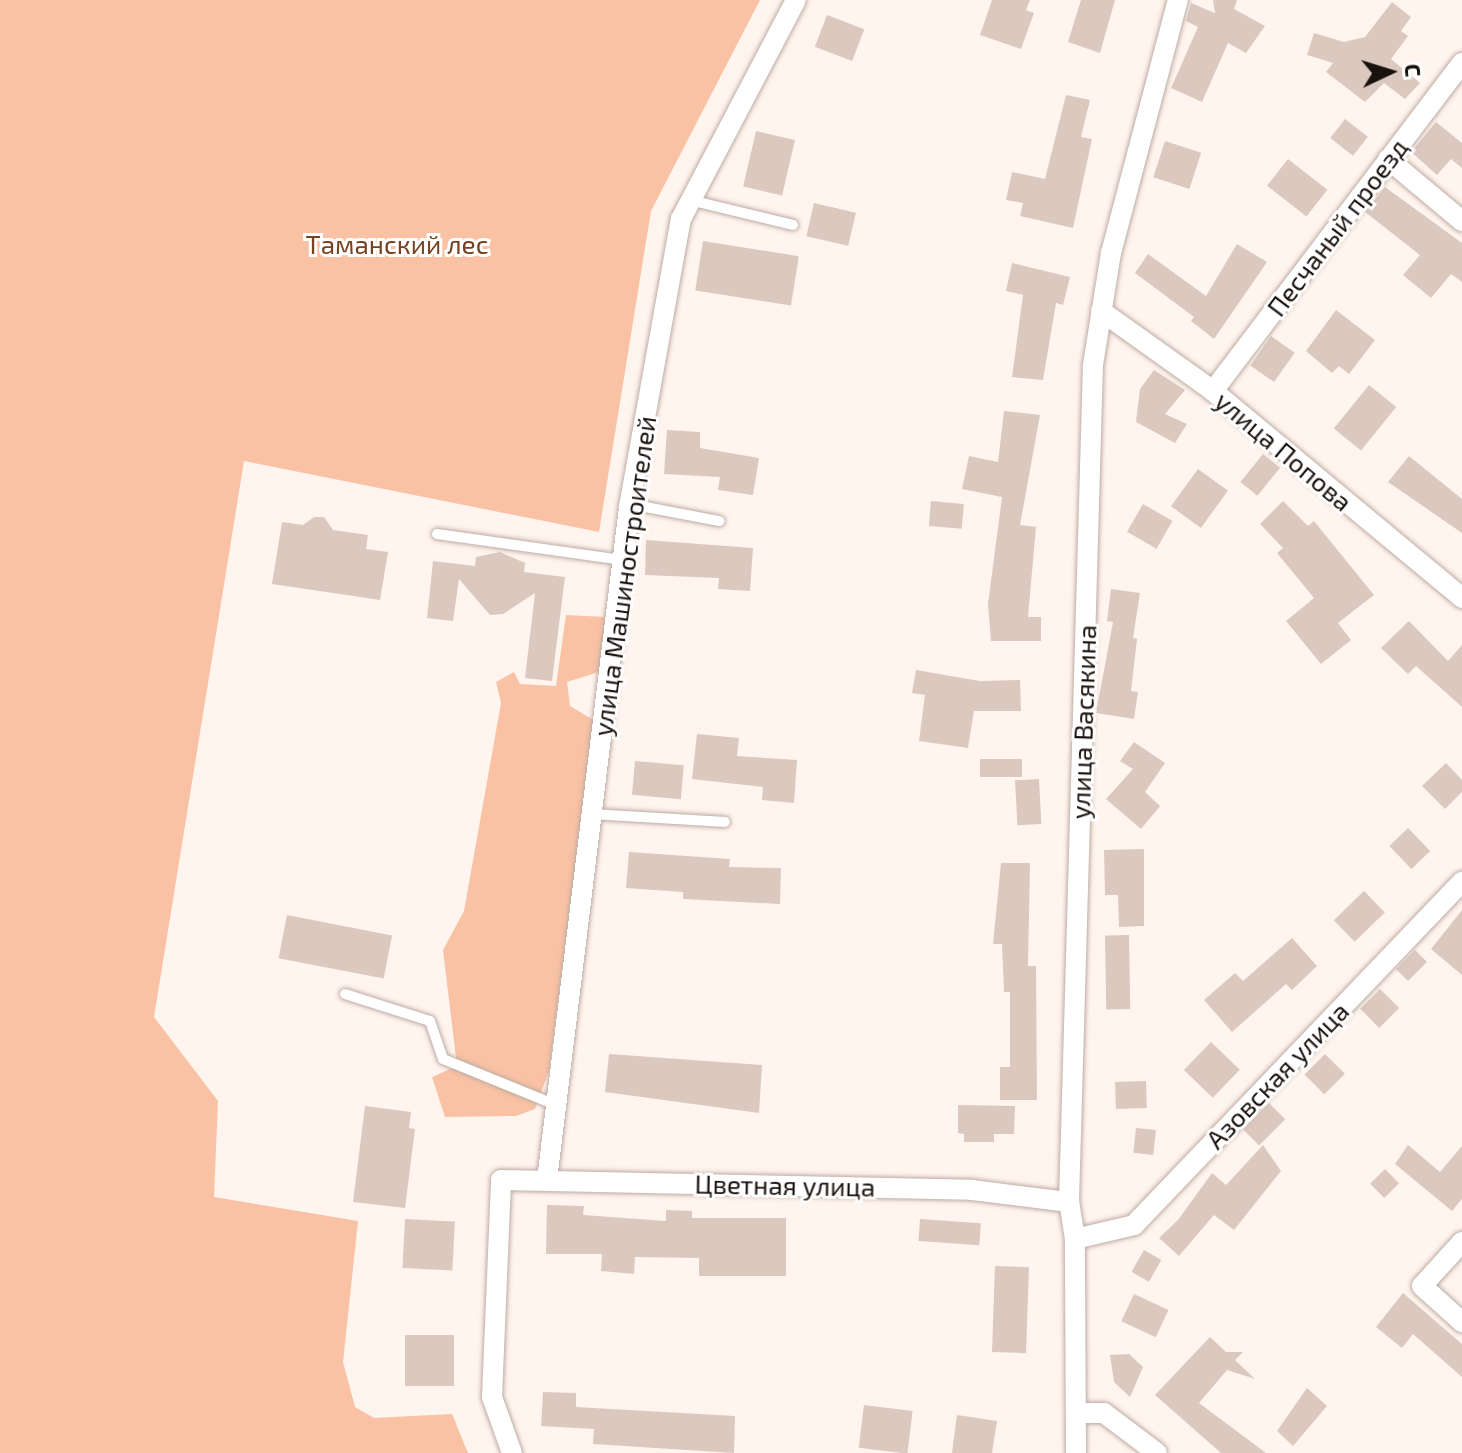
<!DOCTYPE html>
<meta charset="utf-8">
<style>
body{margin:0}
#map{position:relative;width:1462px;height:1453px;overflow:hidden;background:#fff4ee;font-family:"Exo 2",sans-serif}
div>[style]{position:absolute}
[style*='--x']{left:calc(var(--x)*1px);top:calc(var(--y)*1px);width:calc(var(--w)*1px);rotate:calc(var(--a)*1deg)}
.green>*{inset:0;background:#fac2a4}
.building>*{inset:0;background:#dbc9c0;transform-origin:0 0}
.roads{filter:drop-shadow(0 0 2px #bdaca3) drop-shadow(0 0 2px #bdaca3)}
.service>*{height:10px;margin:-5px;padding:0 5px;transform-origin:5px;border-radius:5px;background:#fff}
.minor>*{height:20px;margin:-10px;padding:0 10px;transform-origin:10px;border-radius:10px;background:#fff}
span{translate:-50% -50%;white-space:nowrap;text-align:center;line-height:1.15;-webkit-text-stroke:6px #fff;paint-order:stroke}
.street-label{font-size:26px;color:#18120f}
.park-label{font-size:26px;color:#784220}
.north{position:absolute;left:1350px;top:32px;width:80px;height:80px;-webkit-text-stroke:6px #fff;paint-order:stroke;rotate:86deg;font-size:22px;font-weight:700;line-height:32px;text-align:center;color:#18120f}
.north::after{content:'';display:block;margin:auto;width:28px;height:36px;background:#18120f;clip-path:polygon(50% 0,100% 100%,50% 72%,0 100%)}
</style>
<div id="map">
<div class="green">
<i style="clip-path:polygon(0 0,760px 0,651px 211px,599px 532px,244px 461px,154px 1017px,218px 1101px,214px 1197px,358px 1221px,343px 1362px,355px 1407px,374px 1418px,452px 1414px,468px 1453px,0 1453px)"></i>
<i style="clip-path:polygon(566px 615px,606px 617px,602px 671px,567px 682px,570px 706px,595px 721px,549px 1071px,535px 1109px,516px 1116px,445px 1117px,432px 1077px,457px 1066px,443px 950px,464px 911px,501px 703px,496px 682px,514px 672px,520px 684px,556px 686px)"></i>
</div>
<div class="building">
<i style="clip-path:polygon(992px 0,1030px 0,1026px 10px,1034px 13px,1021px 49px,980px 35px)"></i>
<i style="clip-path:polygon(1081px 0,1115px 0,1100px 53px,1068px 42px)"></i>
<i style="clip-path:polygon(1213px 0,1237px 0,1234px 9px,1265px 26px,1246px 53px,1228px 43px,1202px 102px,1171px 88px,1198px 27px,1186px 21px,1191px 3px,1215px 13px)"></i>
<i style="clip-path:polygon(1392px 2px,1411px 17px,1401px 31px,1408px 36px,1391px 59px,1420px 83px,1405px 99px,1384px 83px,1365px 102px,1326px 72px,1333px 63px,1307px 55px,1314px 33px,1344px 42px,1365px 37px)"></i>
<i style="left:827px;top:15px;width:40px;height:34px;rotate:21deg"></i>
<i style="clip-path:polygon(1066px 95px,1090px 100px,1081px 137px,1092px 139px,1073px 228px,1020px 216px,1023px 203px,1006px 200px,1012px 172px,1045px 179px)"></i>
<i style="left:1345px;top:119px;width:29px;height:24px;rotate:38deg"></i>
<i style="clip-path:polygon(1436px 122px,1462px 143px,1462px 168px,1451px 159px,1437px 175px,1411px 152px)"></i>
<i style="left:756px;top:131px;width:40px;height:57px;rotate:13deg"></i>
<i style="left:1165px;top:141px;width:38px;height:38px;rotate:18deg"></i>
<i style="left:1288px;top:159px;width:50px;height:34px;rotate:38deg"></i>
<i style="clip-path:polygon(1385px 187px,1462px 243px,1462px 282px,1451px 274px,1431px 298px,1403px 275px,1420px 255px,1365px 212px)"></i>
<i style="left:814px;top:203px;width:43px;height:34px;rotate:13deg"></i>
<i style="left:703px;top:241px;width:97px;height:50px;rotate:9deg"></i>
<i style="clip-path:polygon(1237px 244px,1267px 262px,1214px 339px,1191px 321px,1194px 317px,1135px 273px,1148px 254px,1206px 296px)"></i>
<i style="clip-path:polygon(1012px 263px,1070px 277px,1063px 305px,1056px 303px,1043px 380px,1012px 377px,1023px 295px,1006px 291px)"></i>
<i style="clip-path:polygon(1336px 310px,1375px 340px,1349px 374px,1339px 366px,1332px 373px,1306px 351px)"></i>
<i style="left:1271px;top:336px;width:29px;height:36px;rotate:35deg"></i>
<i style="clip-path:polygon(1154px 370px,1185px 390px,1165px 414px,1187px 424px,1175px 443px,1136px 422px,1140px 389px)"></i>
<i style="left:1369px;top:385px;width:35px;height:56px;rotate:39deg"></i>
<i style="clip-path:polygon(1004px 411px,1040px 415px,1020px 525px,1036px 527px,1028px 617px,1041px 617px,1041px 641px,991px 641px,988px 604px,1002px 497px,962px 489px,969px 456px,998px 462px)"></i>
<i style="clip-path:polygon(667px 430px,700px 432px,700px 448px,759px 458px,753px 495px,718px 490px,720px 477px,664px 474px)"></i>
<i style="left:1263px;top:454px;width:22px;height:36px;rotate:39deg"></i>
<i style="clip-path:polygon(1409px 456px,1462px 499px,1462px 533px,1388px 482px)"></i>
<i style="left:1198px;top:469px;width:37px;height:46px;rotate:36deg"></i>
<i style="left:931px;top:501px;width:33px;height:25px;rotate:5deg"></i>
<i style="clip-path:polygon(1283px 501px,1308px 526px,1314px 521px,1374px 595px,1338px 623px,1351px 640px,1321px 664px,1286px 621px,1314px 598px,1277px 553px,1283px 548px,1260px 524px)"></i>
<i style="left:1143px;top:504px;width:34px;height:32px;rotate:30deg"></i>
<i style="clip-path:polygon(314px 517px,324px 517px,333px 530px,368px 535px,366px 549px,388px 552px,380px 600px,272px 584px,282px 522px,303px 525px)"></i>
<i style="clip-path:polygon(646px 540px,753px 548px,750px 591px,718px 589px,719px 578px,645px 575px)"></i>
<i style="clip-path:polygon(500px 552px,525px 563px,524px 572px,565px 577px,552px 681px,525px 678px,535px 593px,503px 614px,490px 615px,459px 579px,453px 621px,427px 618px,433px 561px,475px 566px,476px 557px)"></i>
<i style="clip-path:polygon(1111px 589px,1140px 593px,1133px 638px,1137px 639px,1131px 691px,1138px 692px,1134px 719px,1096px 713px,1113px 622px,1107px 621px)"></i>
<i style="clip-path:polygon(1409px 621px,1448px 661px,1462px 645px,1462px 707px,1416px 666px,1408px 674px,1381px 648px)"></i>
<i style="clip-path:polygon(916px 670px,980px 681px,1020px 680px,1021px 711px,974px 711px,968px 748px,919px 741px,925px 695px,912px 693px)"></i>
<i style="clip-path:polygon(697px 734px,739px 738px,737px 756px,797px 760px,794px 803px,762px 800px,763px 787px,692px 779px)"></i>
<i style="clip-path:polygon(1134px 742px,1165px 763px,1145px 792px,1160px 806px,1141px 829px,1106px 799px,1133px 769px,1120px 761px)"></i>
<i style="left:1022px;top:759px;width:18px;height:42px;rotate:90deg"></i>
<i style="left:635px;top:761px;width:49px;height:34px;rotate:5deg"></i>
<i style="clip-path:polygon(1446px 763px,1462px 780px,1462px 792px,1445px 809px,1422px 786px)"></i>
<i style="left:1039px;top:779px;width:45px;height:24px;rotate:87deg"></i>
<i style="left:1408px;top:828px;width:32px;height:26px;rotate:46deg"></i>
<i style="clip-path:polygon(1144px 849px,1144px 926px,1119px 927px,1118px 895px,1105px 895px,1104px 850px)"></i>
<i style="clip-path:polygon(629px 852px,730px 859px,729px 867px,781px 868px,780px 904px,683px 899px,683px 892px,626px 888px)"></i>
<i style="clip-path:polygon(1001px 863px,1030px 863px,1028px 966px,1036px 966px,1037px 1100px,1000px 1100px,1000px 1067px,1010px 1067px,1010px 992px,1004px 992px,1002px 944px,993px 944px)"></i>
<i style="left:1364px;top:891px;width:30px;height:42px;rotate:46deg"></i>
<i style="clip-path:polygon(1462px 910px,1462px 975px,1431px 949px)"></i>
<i style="left:287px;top:915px;width:107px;height:44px;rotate:11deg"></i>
<i style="left:1129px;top:935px;width:74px;height:24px;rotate:89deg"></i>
<i style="clip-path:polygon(1292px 938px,1317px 966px,1292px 990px,1286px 984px,1232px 1032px,1204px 1000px,1235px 973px,1243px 981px)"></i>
<i style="left:1415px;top:950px;width:17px;height:27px;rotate:45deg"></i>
<i style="left:1380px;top:989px;width:27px;height:28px;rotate:45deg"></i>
<i style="left:1211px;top:1042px;width:40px;height:39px;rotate:44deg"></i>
<i style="clip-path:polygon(609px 1054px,762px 1065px,759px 1113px,605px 1092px)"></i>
<i style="left:1325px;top:1054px;width:28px;height:29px;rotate:45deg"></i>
<i style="left:1146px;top:1081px;width:27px;height:31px;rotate:88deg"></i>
<i style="left:1269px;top:1103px;width:23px;height:37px;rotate:45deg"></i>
<i style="clip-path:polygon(958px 1105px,1015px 1106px,1014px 1134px,994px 1134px,994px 1142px,964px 1142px,964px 1134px,958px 1133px)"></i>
<i style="clip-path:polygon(365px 1106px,411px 1112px,409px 1128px,415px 1129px,405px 1208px,353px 1202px)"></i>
<i style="left:1136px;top:1128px;width:20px;height:25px;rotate:6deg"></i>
<i style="clip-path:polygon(1263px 1145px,1281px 1171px,1234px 1230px,1214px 1215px,1179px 1256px,1159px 1238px,1178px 1220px,1212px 1173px,1226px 1185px)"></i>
<i style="clip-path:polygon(1408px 1145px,1440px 1172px,1462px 1146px,1462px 1199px,1452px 1211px,1395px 1164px)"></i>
<i style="left:1385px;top:1169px;width:20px;height:21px;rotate:45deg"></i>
<i style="clip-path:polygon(547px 1205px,584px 1206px,583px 1215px,666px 1221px,666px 1210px,692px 1211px,692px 1218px,786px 1218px,786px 1276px,699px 1276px,699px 1258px,635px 1257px,634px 1274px,601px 1271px,602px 1254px,546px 1254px)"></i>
<i style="left:405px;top:1219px;width:50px;height:49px;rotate:3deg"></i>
<i style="left:920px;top:1219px;width:61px;height:22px;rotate:4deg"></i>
<i style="left:1144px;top:1250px;width:20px;height:25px;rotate:30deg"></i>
<i style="left:995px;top:1266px;width:34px;height:86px;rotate:2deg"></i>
<i style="clip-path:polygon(1403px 1293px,1462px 1344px,1462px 1377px,1413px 1334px,1402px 1348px,1376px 1327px)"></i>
<i style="left:1134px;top:1294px;width:38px;height:30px;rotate:25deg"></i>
<i style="left:405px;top:1335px;width:49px;height:51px"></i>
<i style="clip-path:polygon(1210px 1337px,1226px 1352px,1243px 1352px,1235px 1360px,1255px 1379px,1227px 1370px,1199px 1403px,1266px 1453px,1221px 1453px,1155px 1395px)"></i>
<i style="clip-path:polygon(1129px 1354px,1143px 1367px,1130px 1397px,1114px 1382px,1110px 1355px)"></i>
<i style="clip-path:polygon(1307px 1388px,1327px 1406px,1293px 1446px,1277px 1431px)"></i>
<i style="clip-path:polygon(543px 1392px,576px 1393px,576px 1407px,735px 1416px,734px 1453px,593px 1444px,594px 1429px,541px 1426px)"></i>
<i style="left:864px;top:1405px;width:49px;height:43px;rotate:7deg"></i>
<i style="clip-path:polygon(957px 1415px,997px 1421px,992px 1453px,952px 1453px)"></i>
</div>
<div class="roads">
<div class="service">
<i style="--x:690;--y:200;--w:106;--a:13.6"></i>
<i style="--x:630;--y:504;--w:91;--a:10.8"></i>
<i style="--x:437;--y:534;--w:188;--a:8"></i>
<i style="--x:592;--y:814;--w:133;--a:3.4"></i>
<i style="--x:345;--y:994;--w:89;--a:17.6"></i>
<i style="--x:430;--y:1021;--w:40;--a:71.1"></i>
<i style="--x:443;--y:1059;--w:122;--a:22.2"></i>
</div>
<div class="minor">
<i style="--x:1388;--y:159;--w:97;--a:40"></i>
<i style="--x:1101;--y:311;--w:138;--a:35.5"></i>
<i style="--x:1213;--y:391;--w:324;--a:39.7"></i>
<i style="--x:1213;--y:391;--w:412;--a:-52.8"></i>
<i style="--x:547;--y:1180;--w:678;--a:-83.05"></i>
<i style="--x:629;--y:507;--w:293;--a:-79.8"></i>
<i style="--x:681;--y:219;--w:247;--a:-62.3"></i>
<i style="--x:1075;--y:1239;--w:61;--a:-13.3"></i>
<i style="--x:1134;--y:1225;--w:475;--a:-46.3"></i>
<i style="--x:1462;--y:1242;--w:59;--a:132.3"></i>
<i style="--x:1422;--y:1286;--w:54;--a:42"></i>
<i style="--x:1076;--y:1413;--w:28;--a:0"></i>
<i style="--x:1104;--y:1413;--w:66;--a:37"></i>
<i style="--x:512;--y:1453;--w:59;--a:-109.7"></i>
<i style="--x:492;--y:1397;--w:217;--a:-87.6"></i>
<i style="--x:501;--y:1180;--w:471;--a:1.2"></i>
<i style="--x:972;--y:1190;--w:98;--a:7.1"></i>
<i style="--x:1076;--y:1453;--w:214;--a:-90.3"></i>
<i style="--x:1075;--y:1239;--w:37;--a:-99"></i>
<i style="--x:1069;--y:1202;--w:837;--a:-88.36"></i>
<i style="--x:1093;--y:365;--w:113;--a:-80.9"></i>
<i style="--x:1111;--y:253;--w:262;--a:-75.2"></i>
</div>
</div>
<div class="street-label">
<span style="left:1337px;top:227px;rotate:-53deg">Песчаный проезд</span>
<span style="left:1284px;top:451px;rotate:40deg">улица Попова</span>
<span style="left:624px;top:576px;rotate:-82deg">улица Машиностроителей</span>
<span style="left:1083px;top:722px;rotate:-88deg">улица Васякина</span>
<span style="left:1277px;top:1075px;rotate:-46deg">Азовская улица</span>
<span style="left:785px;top:1185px;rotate:1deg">Цветная улица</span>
</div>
<div class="park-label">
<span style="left:397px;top:244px">Таманский лес</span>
</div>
<div class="north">С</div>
</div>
